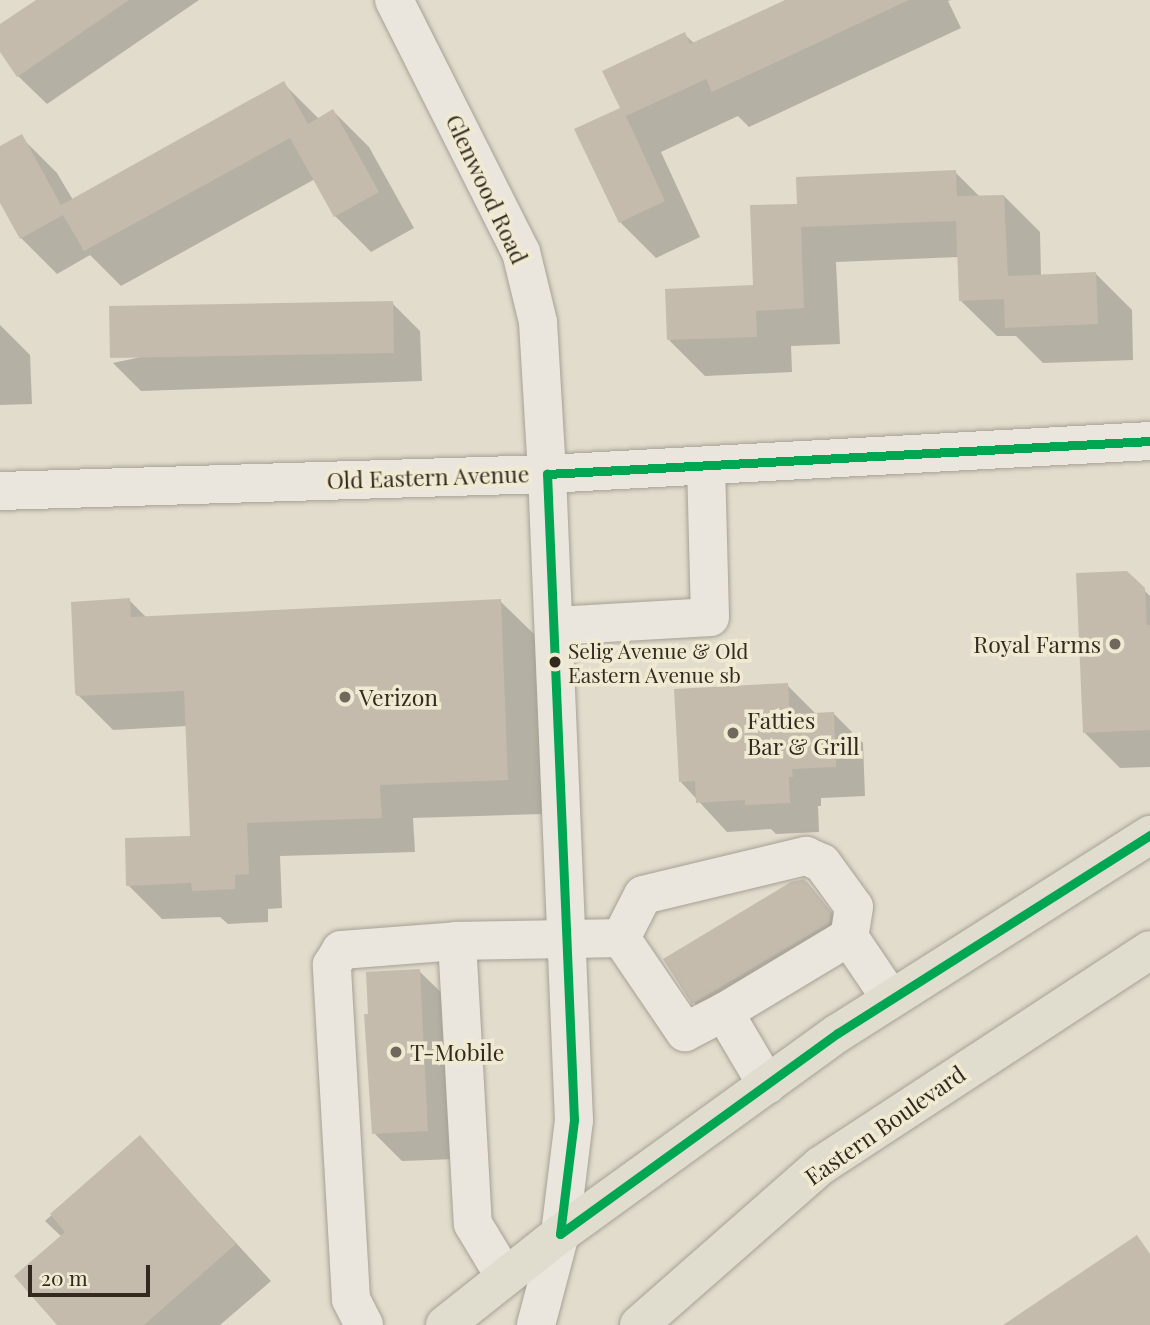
<!DOCTYPE html>
<style>
body{margin:0}
#map{position:relative;width:1150px;height:1325px;overflow:hidden;background:#e1dccc;font-family:"Playfair Display",serif}
div>[style]{position:absolute}
[style*='--x']{left:calc(var(--x)*1px);top:calc(var(--y)*1px);width:calc(var(--w)*1px);rotate:calc(var(--a)*1deg)}
.shadow>*{inset:0;background:#0003}
.building>*{inset:0;background:#c4bbad;transform-origin:0 0}
.roads{filter:drop-shadow(0 0 2px #a6a195) drop-shadow(0 0 2px #a6a195)}
.minor>*{height:38px;margin:-19px;padding:0 19px;transform-origin:19px;border-radius:19px;background:#eae6dd}
.major>*{height:38px;margin:-19px;padding:0 19px;transform-origin:19px;border-radius:19px;background:#e0ddcf}
.bus-1>*{height:9px;margin:-4.5px;padding:0 4.5px;transform-origin:4.5px;border-radius:4.5px;background:#00a651}
.dots>*{width:19px;height:19px;translate:-50% -50%;box-sizing:border-box;border:4px solid #f1ead3;border-radius:50%}
span{translate:-50% -50%;white-space:nowrap;text-align:center;line-height:1.15;-webkit-text-stroke:7px #f1ead3;paint-order:stroke}
.bus-label{font-size:21px;color:#332a1f}
.left{translate:0 -50%;text-align:left}
.street-label{font-size:23px;color:#332a1f}
.poi-label{font-size:23px;color:#332a1f}
.right{translate:-100% -50%;text-align:right}
.scale{position:absolute;left:28px;top:1265px;width:122px;height:32px;box-sizing:border-box;border:4px solid #332a1f;border-top:0;padding-left:9px;font-size:21px;line-height:24px;white-space:nowrap;color:#332a1f;-webkit-text-stroke:5px #f1ead3;paint-order:stroke}
</style>
<div id="map">
<div class="shadow">
<i style="clip-path:polygon(39px 0,199px 0,47px 104px,18px 76px,0 48px,0 26px)"></i>
<i style="clip-path:polygon(789px 0,951px 0,948px 1px,961px 28px,749px 127px,738px 116px,661px 152px,700px 237px,656px 258px,620px 222px,622px 108px,684px 34px,695px 44px)"></i>
<i style="clip-path:polygon(284px 84px,319px 119px,333px 111px,369px 147px,414px 228px,371px 252px,335px 216px,315px 179px,121px 286px,90px 255px,57px 274px,21px 238px,0 199px,0 148px,21px 137px,57px 173px,73px 200px)"></i>
<i style="clip-path:polygon(955px 172px,980px 197px,1004px 196px,1040px 232px,1041px 276px,1096px 274px,1132px 310px,1133px 360px,1043px 363px,1016px 336px,997px 336px,960px 300px,959px 257px,836px 262px,840px 344px,791px 346px,792px 372px,705px 376px,669px 340px,755px 287px,799px 205px)"></i>
<i style="clip-path:polygon(392px 303px,420px 331px,422px 381px,141px 391px,113px 363px)"></i>
<i style="clip-path:polygon(0 325px,30px 355px,32px 404px,0 405px)"></i>
<i style="clip-path:polygon(1126px 573px,1150px 596px,1150px 767px,1120px 768px,1084px 732px)"></i>
<i style="clip-path:polygon(129px 600px,147px 618px,500px 601px,535px 635px,542px 814px,413px 818px,415px 852px,280px 856px,282px 908px,268px 909px,268px 922px,228px 924px,220px 917px,162px 919px,128px 885px,191px 837px,187px 726px,113px 730px,79px 696px)"></i>
<i style="clip-path:polygon(787px 685px,817px 715px,834px 714px,863px 743px,865px 796px,821px 798px,821px 806px,818px 806px,819px 832px,776px 834px,771px 829px,727px 832px,680px 781px)"></i>
<i style="clip-path:polygon(807px 882px,840px 923px,703px 1012px,694px 1003px,792px 884px)"></i>
<i style="clip-path:polygon(419px 971px,448px 999px,456px 1159px,402px 1161px,374px 1133px,369px 1015px)"></i>
<i style="clip-path:polygon(140px 1138px,271px 1281px,220px 1325px,59px 1325px,62px 1237px,45px 1221px)"></i>
</div>
<div class="building">
<i style="clip-path:polygon(36px 0,129px 0,17px 77px,0 52px,0 24px)"></i>
<i style="clip-path:polygon(785px 0,909px 0,712px 92px,706px 79px,626px 116px,665px 201px,619px 223px,574px 129px,620px 108px,602px 71px,685px 32px,690px 44px)"></i>
<i style="clip-path:polygon(284px 81px,308px 124px,333px 109px,379px 192px,334px 217px,290px 138px,84px 251px,63px 215px,20px 239px,0 203px,0 146px,22px 134px,61px 205px)"></i>
<i style="clip-path:polygon(956px 170px,957px 196px,1004px 195px,1008px 276px,1096px 272px,1098px 324px,1005px 328px,1004px 299px,959px 301px,956px 221px,801px 227px,804px 308px,756px 311px,757px 337px,667px 340px,665px 289px,753px 285px,750px 205px,797px 204px,796px 177px)"></i>
<i style="left:393px;top:301px;width:52px;height:284px;rotate:89deg"></i>
<i style="clip-path:polygon(1127px 571px,1145px 588px,1147px 625px,1150px 625px,1150px 730px,1083px 733px,1076px 573px)"></i>
<i style="clip-path:polygon(130px 598px,131px 617px,501px 599px,508px 780px,380px 785px,382px 818px,247px 823px,249px 874px,235px 875px,235px 889px,192px 891px,191px 883px,126px 886px,125px 838px,190px 836px,184px 691px,77px 696px,75px 693px,71px 602px)"></i>
<i style="clip-path:polygon(788px 683px,790px 714px,834px 712px,836px 767px,792px 769px,793px 777px,789px 777px,790px 803px,745px 805px,745px 800px,696px 803px,695px 781px,679px 782px,674px 689px)"></i>
<i style="clip-path:polygon(804px 879px,831px 912px,829px 923px,692px 1004px,663px 959px,791px 882px)"></i>
<i style="clip-path:polygon(420px 969px,428px 1131px,372px 1134px,364px 1014px,368px 1014px,366px 972px)"></i>
<i style="clip-path:polygon(140px 1135px,236px 1244px,144px 1325px,57px 1325px,14px 1276px,65px 1232px,50px 1214px)"></i>
<i style="clip-path:polygon(1137px 1235px,1150px 1254px,1150px 1325px,1003px 1325px)"></i>
</div>
<div class="roads">
<div class="minor">
<i style="--x:394;--y:0;--w:282;--a:63.3"></i>
<i style="--x:521;--y:252;--w:72;--a:76.3"></i>
<i style="--x:538;--y:322;--w:152;--a:86.6"></i>
<i style="--x:547;--y:474;--w:647;--a:87.61"></i>
<i style="--x:574;--y:1120;--w:115;--a:97"></i>
<i style="--x:560;--y:1234;--w:94;--a:104.8"></i>
<i style="--x:0;--y:491;--w:547;--a:-1.78"></i>
<i style="--x:547;--y:474;--w:604;--a:-3.13"></i>
<i style="--x:554;--y:626;--w:156;--a:-3.3"></i>
<i style="--x:710;--y:617;--w:151;--a:-91.5"></i>
<i style="--x:621;--y:938;--w:48;--a:-62.9"></i>
<i style="--x:643;--y:895;--w:168;--a:-13.5"></i>
<i style="--x:806;--y:856;--w:17;--a:24"></i>
<i style="--x:822;--y:863;--w:54;--a:54"></i>
<i style="--x:854;--y:907;--w:30;--a:99"></i>
<i style="--x:457;--y:941;--w:164;--a:-1"></i>
<i style="--x:621;--y:938;--w:114;--a:55.8"></i>
<i style="--x:685;--y:1032;--w:44;--a:-27.1"></i>
<i style="--x:767;--y:1085;--w:85;--a:-120.5"></i>
<i style="--x:724;--y:1012;--w:146;--a:-31"></i>
<i style="--x:849;--y:937;--w:75;--a:55.9"></i>
<i style="--x:364;--y:1325;--w:29;--a:-117"></i>
<i style="--x:351;--y:1299;--w:335;--a:-93.3"></i>
<i style="--x:332;--y:965;--w:17;--a:-59"></i>
<i style="--x:341;--y:950;--w:116;--a:-4.4"></i>
<i style="--x:457;--y:941;--w:283;--a:86.8"></i>
<i style="--x:473;--y:1224;--w:62;--a:58.9"></i>
</div>
<div class="major">
<i style="--x:445;--y:1325;--w:147;--a:-38.4"></i>
<i style="--x:560;--y:1234;--w:343;--a:-35.9"></i>
<i style="--x:838;--y:1033;--w:370;--a:-32.4"></i>
<i style="--x:639;--y:1325;--w:241;--a:-41.3"></i>
<i style="--x:820;--y:1166;--w:394;--a:-33.2"></i>
</div>
</div>
<div class="bus-1">
<i style="--x:560;--y:1234;--w:115;--a:-83"></i>
<i style="--x:574;--y:1120;--w:647;--a:-92.39"></i>
<i style="--x:547;--y:474;--w:604;--a:-3.13"></i>
<i style="--x:560;--y:1234;--w:343;--a:-35.9"></i>
<i style="--x:838;--y:1033;--w:370;--a:-32.4"></i>
</div>
<div class="dots">
<i style="left:1115px;top:644px;background:#70685c"></i>
<i style="left:555px;top:662px;background:#332a1f"></i>
<i style="left:345px;top:697px;background:#70685c"></i>
<i style="left:733px;top:733px;background:#70685c"></i>
<i style="left:396px;top:1052px;background:#70685c"></i>
</div>
<div class="bus-label">
<span class="left" style="left:568px;top:662px">Selig Avenue &amp; Old<br>Eastern Avenue sb</span>
</div>
<div class="street-label">
<span style="left:487px;top:189px;rotate:65deg">Glenwood Road</span>
<span style="left:428px;top:477px;rotate:-2deg">Old Eastern Avenue</span>
<span style="left:885px;top:1125px;rotate:-35deg">Eastern Boulevard</span>
</div>
<div class="poi-label">
<span class="right" style="left:1101px;top:644px">Royal Farms</span>
<span class="left" style="left:359px;top:697px">Verizon</span>
<span class="left" style="left:747px;top:733px">Fatties<br>Bar &amp; Grill</span>
<span class="left" style="left:410px;top:1052px">T-Mobile</span>
</div>
<div class="scale">20 m</div>
</div>
